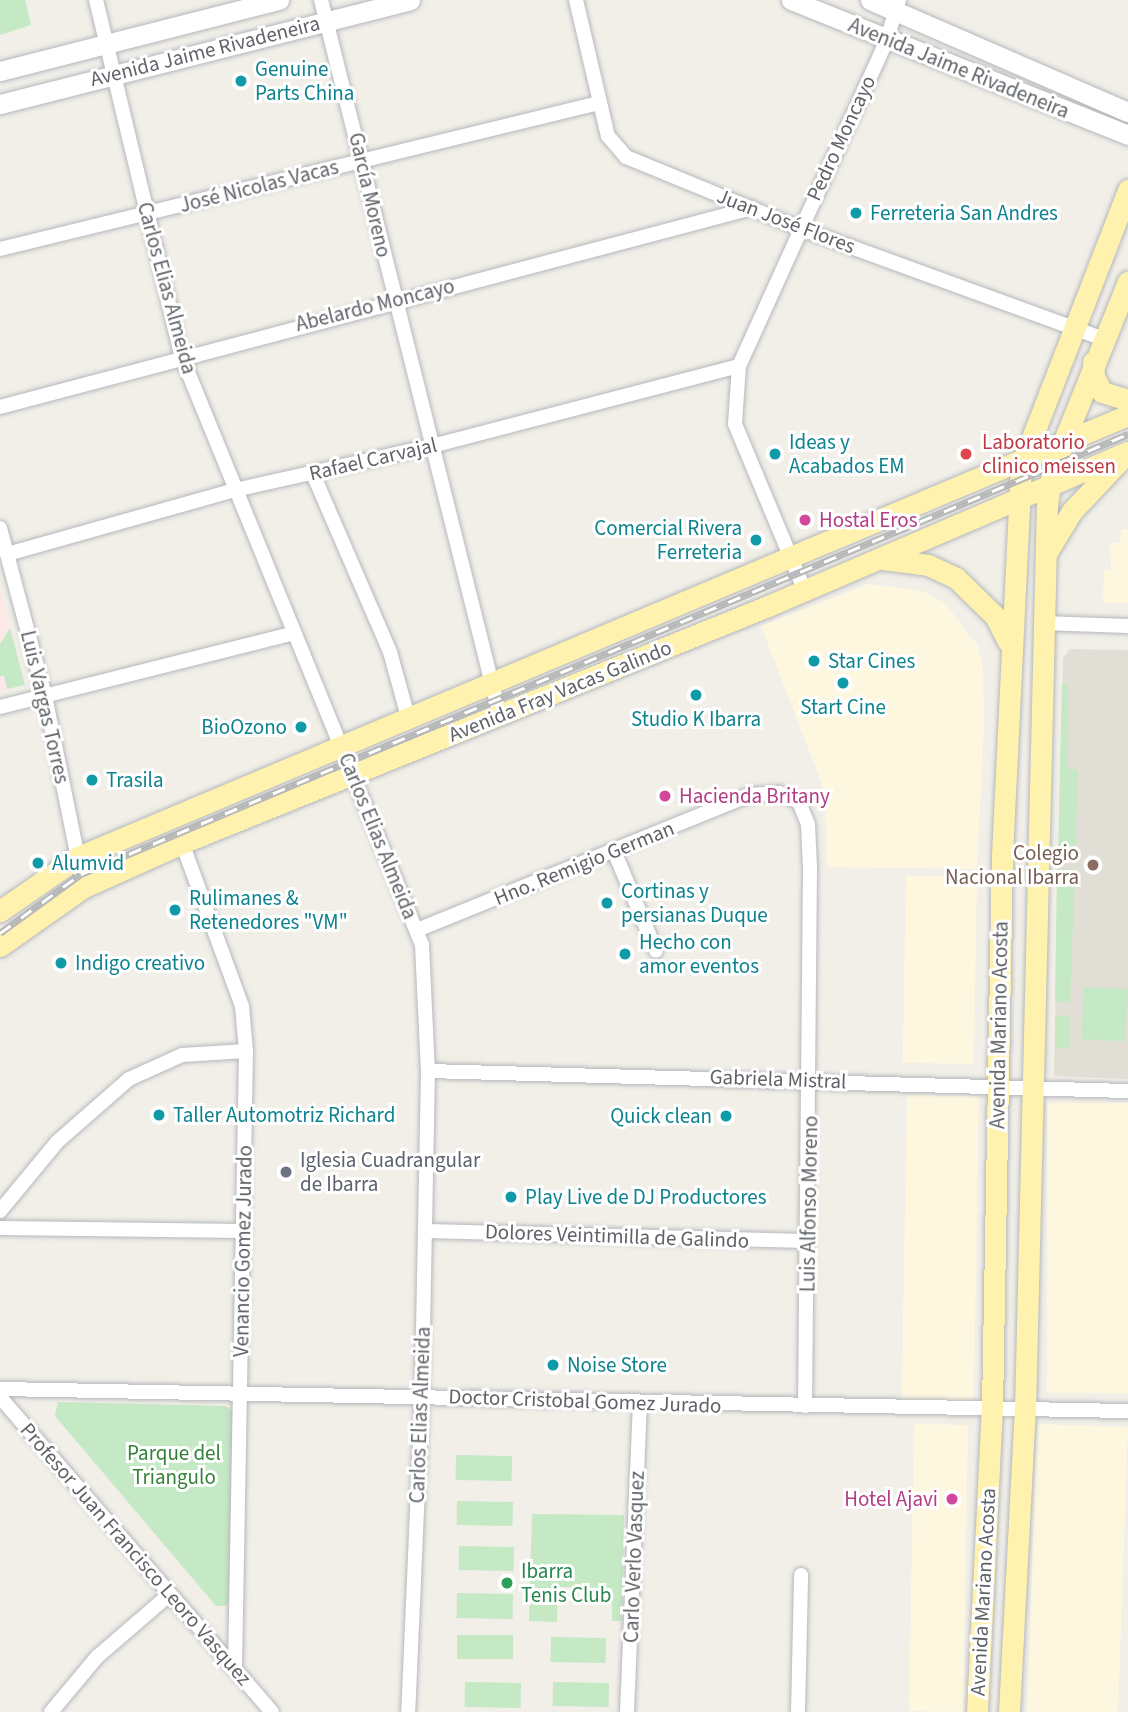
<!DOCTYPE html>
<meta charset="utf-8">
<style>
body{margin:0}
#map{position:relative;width:1128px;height:1712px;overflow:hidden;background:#f1efe8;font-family:"Source Sans 3",sans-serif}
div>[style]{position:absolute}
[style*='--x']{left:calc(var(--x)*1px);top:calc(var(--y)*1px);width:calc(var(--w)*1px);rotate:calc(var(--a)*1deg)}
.commercial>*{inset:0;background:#fef7e0;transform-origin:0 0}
.education>*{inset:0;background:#e1ded6}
.medical>*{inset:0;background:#fce8e6}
.green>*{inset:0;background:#c5e8c5;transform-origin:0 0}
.roads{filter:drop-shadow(0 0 2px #b5b8bc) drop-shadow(0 0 2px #b5b8bc)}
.street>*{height:14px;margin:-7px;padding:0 7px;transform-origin:7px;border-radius:7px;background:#fff}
.secondary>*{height:19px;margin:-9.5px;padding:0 9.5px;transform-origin:9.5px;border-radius:9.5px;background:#fff}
.primary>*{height:21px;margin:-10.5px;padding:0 10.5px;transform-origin:10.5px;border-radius:10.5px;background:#fff2af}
.rail>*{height:7px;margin-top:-3.5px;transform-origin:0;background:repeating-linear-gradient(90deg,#fff 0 13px,#b6b7b8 0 26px);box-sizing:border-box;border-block:2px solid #b6b7b8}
.dots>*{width:19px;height:19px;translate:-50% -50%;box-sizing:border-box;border:4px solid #fff;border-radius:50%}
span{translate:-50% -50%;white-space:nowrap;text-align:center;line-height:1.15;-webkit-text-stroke:6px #fff;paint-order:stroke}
.street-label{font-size:21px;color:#5f6368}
.culture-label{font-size:21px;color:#0d838f}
.left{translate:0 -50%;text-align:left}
.right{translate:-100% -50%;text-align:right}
.health-label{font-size:21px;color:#be3a42}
.hotel-label{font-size:21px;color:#b23c85}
.education-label{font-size:21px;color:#785e54}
.worship-label{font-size:21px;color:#5b616d}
.park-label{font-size:21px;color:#348238}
.leisure-label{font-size:21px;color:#27864d}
</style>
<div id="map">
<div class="commercial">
<i style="clip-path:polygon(1121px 529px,1128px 529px,1128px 603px,1103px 603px,1104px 570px,1111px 570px,1110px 543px,1120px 543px)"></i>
<i style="clip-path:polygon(869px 584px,923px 591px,945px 603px,978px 646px,983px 668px,984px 728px,977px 869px,827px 867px,825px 792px,761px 626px)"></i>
<i style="left:977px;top:877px;width:187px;height:71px;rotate:91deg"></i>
<i style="left:907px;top:1095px;width:72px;height:305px;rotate:1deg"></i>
<i style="left:1128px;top:1103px;width:290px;height:81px;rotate:90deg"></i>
<i style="left:1037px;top:1424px;width:91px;height:288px;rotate:2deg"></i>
<i style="left:968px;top:1425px;width:287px;height:54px;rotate:91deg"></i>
</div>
<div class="education">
<i style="clip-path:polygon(1070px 649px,1128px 650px,1128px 1079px,1054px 1076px,1063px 658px)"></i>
</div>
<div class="medical">
<i style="clip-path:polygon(0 588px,25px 685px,0 691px)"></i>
</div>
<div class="green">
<i style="clip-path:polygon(0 0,25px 0,31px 25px,0 35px)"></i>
<i style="clip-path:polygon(10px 628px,25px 685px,7px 689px,4px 676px,0 676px,0 644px)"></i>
<i style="clip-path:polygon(1062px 684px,1068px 684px,1067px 769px,1078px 770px,1075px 854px,1058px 854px)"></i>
<i style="clip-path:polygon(1057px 869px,1075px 869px,1070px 1002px,1055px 1002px)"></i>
<i style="left:1084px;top:987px;width:44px;height:52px;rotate:3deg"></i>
<i style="left:1055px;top:1016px;width:15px;height:32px"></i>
<i style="clip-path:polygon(58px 1402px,225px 1406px,232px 1410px,235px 1416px,230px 1602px,225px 1606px,216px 1606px,55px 1416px)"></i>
<i style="left:456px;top:1455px;width:56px;height:25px;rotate:1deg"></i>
<i style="left:457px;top:1501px;width:56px;height:24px;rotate:1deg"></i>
<i style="clip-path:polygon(532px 1514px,624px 1515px,622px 1621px,612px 1621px,612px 1588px,558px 1587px,557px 1622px,529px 1621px)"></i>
<i style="left:459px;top:1546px;width:55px;height:24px;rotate:1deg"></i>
<i style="left:457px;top:1593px;width:56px;height:25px;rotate:1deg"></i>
<i style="left:457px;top:1635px;width:56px;height:24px"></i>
<i style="left:551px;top:1637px;width:55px;height:25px;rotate:1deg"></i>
<i style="left:465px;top:1682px;width:56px;height:25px;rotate:1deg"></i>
<i style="left:553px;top:1682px;width:56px;height:24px;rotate:1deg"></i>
</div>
<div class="roads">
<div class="street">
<i style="--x:96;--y:0;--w:365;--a:76.5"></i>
<i style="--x:181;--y:355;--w:637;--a:67.78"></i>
<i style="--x:422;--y:945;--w:126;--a:87.3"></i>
<i style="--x:428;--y:1071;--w:325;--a:91.1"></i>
<i style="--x:422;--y:1396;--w:316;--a:92.5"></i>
<i style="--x:321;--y:0;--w:738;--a:75.96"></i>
<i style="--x:576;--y:0;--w:140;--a:76.8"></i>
<i style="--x:608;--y:136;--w:28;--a:49"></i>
<i style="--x:626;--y:157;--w:187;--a:22.3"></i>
<i style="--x:799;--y:228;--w:325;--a:20"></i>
<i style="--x:0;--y:249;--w:617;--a:-13.7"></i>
<i style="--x:0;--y:407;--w:778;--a:-14.82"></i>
<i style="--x:313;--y:474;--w:194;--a:66.6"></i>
<i style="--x:390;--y:652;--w:67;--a:74.5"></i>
<i style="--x:0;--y:528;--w:174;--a:75"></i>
<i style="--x:45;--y:696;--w:195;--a:78.5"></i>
<i style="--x:7;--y:554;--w:237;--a:-15.7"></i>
<i style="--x:235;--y:490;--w:202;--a:-12.6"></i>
<i style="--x:432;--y:446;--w:317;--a:-14.6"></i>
<i style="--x:804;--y:589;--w:179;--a:-112.7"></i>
<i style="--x:735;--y:424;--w:58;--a:-86.1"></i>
<i style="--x:739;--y:366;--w:359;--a:-65.6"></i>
<i style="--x:887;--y:39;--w:41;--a:-72.9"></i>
<i style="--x:1042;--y:623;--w:86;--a:2"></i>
<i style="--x:0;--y:707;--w:303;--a:-14.1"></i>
<i style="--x:182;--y:843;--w:174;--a:69.8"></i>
<i style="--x:242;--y:1006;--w:45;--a:84.9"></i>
<i style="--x:246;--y:1051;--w:618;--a:91.02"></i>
<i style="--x:614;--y:851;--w:108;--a:67.2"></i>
<i style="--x:417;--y:930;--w:359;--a:-22.1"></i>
<i style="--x:750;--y:795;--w:29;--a:-4"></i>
<i style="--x:779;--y:793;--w:22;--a:24"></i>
<i style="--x:799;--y:802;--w:24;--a:68"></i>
<i style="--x:808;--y:824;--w:44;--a:87.4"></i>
<i style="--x:810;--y:868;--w:538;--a:90.53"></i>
<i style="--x:428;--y:1071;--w:700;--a:1.64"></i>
<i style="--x:0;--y:1211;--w:89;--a:-50.4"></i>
<i style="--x:57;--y:1142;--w:96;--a:-41.2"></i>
<i style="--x:129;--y:1079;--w:58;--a:-24.4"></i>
<i style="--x:182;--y:1055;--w:64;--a:-3.6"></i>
<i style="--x:0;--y:1228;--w:244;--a:0.7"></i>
<i style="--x:425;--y:1231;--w:383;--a:1.5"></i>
<i style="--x:0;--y:1389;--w:1128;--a:1.12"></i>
<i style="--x:0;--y:1397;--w:416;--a:49.2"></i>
<i style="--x:51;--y:1712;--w:72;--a:-50.1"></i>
<i style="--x:97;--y:1657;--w:96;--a:-40.8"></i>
<i style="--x:627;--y:1712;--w:310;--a:-87.6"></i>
<i style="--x:798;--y:1712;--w:137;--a:-88.7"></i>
</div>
<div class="secondary">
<i style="--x:791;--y:0;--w:363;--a:21.8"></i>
<i style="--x:870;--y:0;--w:281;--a:23.5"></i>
<i style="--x:0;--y:71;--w:288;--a:-14.3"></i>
<i style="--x:0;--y:104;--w:423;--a:-14.2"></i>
</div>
<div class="primary">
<i style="--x:1093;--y:362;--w:15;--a:86"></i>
<i style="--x:1094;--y:377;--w:17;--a:62"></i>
<i style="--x:1102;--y:392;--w:27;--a:17"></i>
<i style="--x:1047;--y:552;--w:48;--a:-58.6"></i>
<i style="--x:1072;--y:511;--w:77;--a:-46.6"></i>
<i style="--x:883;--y:559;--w:45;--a:7.6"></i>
<i style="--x:928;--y:565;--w:31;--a:25"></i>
<i style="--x:956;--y:578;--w:54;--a:44.3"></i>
<i style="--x:995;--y:616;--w:29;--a:63"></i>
<i style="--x:0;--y:911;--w:95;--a:-34.7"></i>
<i style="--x:78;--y:857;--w:1139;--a:-22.83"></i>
<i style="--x:0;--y:946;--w:103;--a:-35.1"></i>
<i style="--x:84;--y:887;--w:107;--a:-24.2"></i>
<i style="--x:182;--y:843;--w:632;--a:-22.02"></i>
<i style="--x:768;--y:606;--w:392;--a:-23.2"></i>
<i style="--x:977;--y:1712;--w:304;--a:-87.2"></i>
<i style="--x:992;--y:1408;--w:553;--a:-88.96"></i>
<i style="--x:1002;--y:855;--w:373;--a:-87.2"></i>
<i style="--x:1020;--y:482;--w:21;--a:-82"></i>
<i style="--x:1023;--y:461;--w:291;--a:-68.8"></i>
<i style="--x:1009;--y:1712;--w:303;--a:-87"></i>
<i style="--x:1025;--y:1409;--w:904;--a:-88.61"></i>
<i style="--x:1047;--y:505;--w:37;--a:-81"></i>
<i style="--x:1053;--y:468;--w:201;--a:-68.1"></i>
</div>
</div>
<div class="rail">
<i style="--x:0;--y:933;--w:100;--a:-36.1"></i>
<i style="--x:81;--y:874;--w:1136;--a:-22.79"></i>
</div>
<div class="dots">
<i style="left:241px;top:81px;background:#0f9aa8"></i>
<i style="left:856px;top:213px;background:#0f9aa8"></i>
<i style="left:775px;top:454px;background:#0f9aa8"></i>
<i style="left:966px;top:454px;background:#e0444e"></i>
<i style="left:805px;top:520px;background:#d1479c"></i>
<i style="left:756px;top:540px;background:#0f9aa8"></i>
<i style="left:814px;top:661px;background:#0f9aa8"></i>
<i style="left:843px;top:683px;background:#0f9aa8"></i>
<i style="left:696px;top:695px;background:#0f9aa8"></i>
<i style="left:301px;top:727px;background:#0f9aa8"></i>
<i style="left:92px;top:780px;background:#0f9aa8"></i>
<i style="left:665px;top:796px;background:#d1479c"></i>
<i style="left:38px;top:863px;background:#0f9aa8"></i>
<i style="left:1093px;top:865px;background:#8d6e63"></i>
<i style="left:607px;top:903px;background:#0f9aa8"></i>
<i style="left:175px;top:910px;background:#0f9aa8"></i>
<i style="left:625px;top:954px;background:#0f9aa8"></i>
<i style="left:61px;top:963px;background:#0f9aa8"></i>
<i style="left:159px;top:1115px;background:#0f9aa8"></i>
<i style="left:726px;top:1116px;background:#0f9aa8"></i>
<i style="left:286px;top:1172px;background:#6b7280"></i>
<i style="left:511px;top:1197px;background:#0f9aa8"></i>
<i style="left:553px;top:1365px;background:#0f9aa8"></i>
<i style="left:952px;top:1499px;background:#d1479c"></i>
<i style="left:507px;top:1583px;background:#2e9e5b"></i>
</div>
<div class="street-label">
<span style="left:205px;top:51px;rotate:-14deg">Avenida Jaime Rivadeneira</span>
<span style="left:959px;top:68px;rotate:22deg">Avenida Jaime Rivadeneira</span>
<span style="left:841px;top:138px;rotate:-65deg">Pedro Moncayo</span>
<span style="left:259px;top:186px;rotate:-14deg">José Nicolas Vacas</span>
<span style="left:370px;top:195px;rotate:77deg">García Moreno</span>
<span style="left:786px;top:221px;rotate:21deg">Juan José Flores</span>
<span style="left:167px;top:288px;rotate:75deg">Carlos Elias Almeida</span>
<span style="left:375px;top:305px;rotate:-14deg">Abelardo Moncayo</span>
<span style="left:373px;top:459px;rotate:-13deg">Rafael Carvajal</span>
<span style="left:560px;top:691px;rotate:-22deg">Avenida Fray Vacas Galindo</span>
<span style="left:45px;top:707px;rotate:77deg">Luis Vargas Torres</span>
<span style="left:378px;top:836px;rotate:68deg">Carlos Elias Almeida</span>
<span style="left:584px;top:863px;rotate:-22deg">Hno. Remigio German</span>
<span style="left:999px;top:1025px;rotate:-89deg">Avenida Mariano Acosta</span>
<span style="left:778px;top:1079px;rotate:2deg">Gabriela Mistral</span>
<span style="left:809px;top:1204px;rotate:-89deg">Luis Alfonso Moreno</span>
<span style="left:617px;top:1236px;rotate:2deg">Dolores Veintimilla de Galindo</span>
<span style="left:243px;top:1251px;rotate:-89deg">Venancio Gomez Jurado</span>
<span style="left:585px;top:1401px;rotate:2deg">Doctor Cristobal Gomez Jurado</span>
<span style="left:420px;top:1415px;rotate:-88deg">Carlos Elias Almeida</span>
<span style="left:136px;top:1554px;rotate:49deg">Profesor Juan Francisco Leoro Vasquez</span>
<span style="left:634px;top:1557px;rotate:-88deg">Carlo Verlo Vasquez</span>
<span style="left:983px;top:1592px;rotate:-87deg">Avenida Mariano Acosta</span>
</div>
<div class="culture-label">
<span class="left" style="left:255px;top:81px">Genuine<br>Parts China</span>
<span class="left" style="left:870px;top:213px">Ferreteria San Andres</span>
<span class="left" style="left:789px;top:454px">Ideas y<br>Acabados EM</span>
<span class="right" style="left:742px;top:540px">Comercial Rivera<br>Ferreteria</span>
<span class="left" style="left:828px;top:661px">Star Cines</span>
<span style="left:843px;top:707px">Start Cine</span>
<span style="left:696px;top:719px">Studio K Ibarra</span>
<span class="right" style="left:287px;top:727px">BioOzono</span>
<span class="left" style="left:106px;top:780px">Trasila</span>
<span class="left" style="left:52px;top:863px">Alumvid</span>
<span class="left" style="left:621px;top:903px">Cortinas y<br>persianas Duque</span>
<span class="left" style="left:189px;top:910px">Rulimanes &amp;<br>Retenedores "VM"</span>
<span class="left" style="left:639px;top:954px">Hecho con<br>amor eventos</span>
<span class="left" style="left:75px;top:963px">Indigo creativo</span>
<span class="left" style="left:173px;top:1115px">Taller Automotriz Richard</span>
<span class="right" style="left:712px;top:1116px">Quick clean</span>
<span class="left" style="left:525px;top:1197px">Play Live de DJ Productores</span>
<span class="left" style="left:567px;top:1365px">Noise Store</span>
</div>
<div class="health-label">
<span class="left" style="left:982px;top:454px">Laboratorio<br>clinico meissen</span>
</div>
<div class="hotel-label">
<span class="left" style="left:819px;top:520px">Hostal Eros</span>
<span class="left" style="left:679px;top:796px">Hacienda Britany</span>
<span class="right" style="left:938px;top:1499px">Hotel Ajavi</span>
</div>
<div class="education-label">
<span class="right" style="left:1079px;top:865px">Colegio<br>Nacional Ibarra</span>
</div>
<div class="worship-label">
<span class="left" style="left:300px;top:1172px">Iglesia Cuadrangular<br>de Ibarra</span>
</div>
<div class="park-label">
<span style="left:174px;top:1465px">Parque del<br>Triangulo</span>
</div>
<div class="leisure-label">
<span class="left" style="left:521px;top:1583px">Ibarra<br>Tenis Club</span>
</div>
</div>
